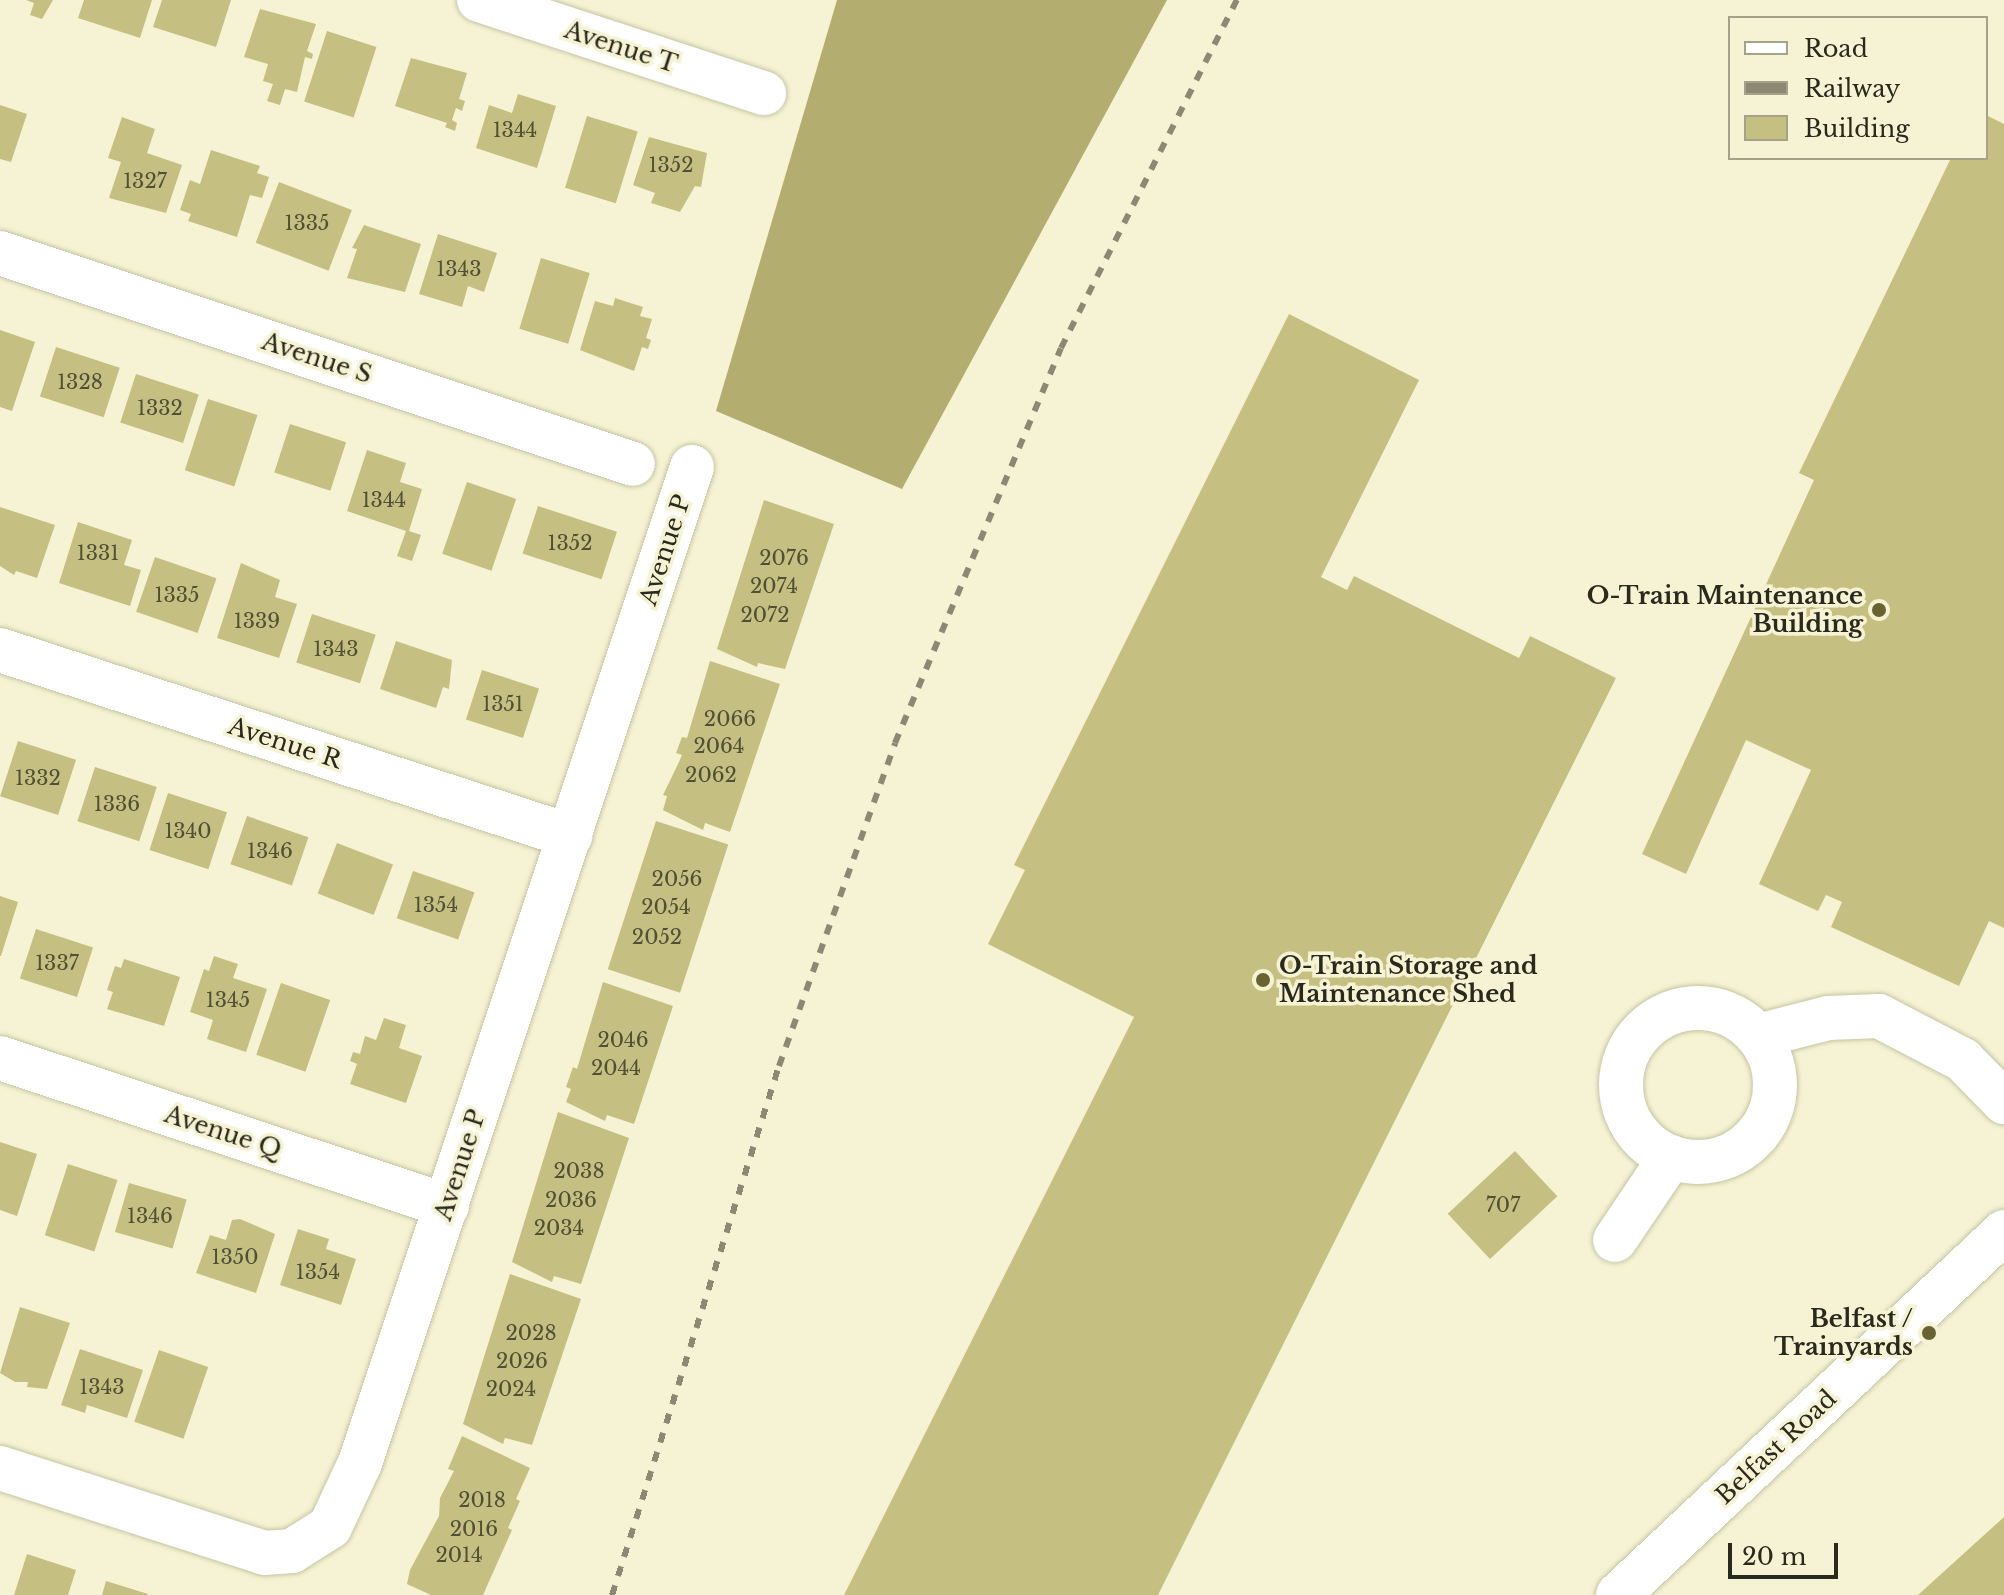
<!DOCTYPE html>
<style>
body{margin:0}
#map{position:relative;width:2004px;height:1595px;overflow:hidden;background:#f5f3d3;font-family:"Libre Baskerville",serif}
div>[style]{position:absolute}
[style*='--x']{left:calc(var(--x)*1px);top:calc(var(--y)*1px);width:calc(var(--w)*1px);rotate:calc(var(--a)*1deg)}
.forest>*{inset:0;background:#b3ae70}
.building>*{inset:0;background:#c5c081;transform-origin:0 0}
.roads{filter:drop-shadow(0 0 2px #c6c4a4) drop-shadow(0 0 2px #c6c4a4)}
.minor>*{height:44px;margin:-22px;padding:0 22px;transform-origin:22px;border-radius:22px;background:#fff}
.minor>.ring{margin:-22px;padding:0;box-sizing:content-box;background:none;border:44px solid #fff;border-radius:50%}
.rail>*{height:6px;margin-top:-3px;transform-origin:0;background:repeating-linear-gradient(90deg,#8b8974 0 10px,transparent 0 20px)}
.dots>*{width:22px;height:22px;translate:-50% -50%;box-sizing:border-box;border:4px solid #f5f3d3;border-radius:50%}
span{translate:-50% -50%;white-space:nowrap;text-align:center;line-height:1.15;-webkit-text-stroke:7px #f5f3d3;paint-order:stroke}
.number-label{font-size:20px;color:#514f36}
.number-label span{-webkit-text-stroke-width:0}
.street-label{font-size:24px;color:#2a291d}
.poi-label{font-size:24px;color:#2a291d;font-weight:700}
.right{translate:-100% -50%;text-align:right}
.left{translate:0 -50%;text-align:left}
.legend{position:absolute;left:1728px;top:16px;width:260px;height:144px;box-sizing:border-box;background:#f5f3d3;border:2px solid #a4a28a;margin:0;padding:10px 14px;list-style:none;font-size:24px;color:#2a291d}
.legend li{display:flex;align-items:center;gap:16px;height:40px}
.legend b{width:40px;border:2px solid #a4a28a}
.scale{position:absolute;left:1728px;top:1543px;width:110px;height:36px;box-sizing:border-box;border:4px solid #2a291d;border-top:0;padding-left:10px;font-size:24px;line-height:28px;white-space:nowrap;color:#2a291d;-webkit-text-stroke:6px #f5f3d3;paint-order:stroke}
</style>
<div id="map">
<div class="forest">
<i style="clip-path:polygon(837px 0,1167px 0,902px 489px,716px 411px)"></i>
</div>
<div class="building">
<i style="clip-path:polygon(26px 0,53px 0,42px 19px,30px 15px,34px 3px)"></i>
<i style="clip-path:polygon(84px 0,152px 0,140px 38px,78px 18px)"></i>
<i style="clip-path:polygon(162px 0,231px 0,216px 47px,153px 27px)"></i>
<i style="clip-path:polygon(260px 9px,316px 24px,307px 51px,313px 54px,312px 59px,305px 57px,297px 92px,285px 89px,280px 105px,267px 101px,273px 84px,263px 81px,268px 64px,244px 57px)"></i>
<i style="left:327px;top:31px;width:52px;height:74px;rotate:18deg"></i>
<i style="clip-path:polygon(411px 58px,467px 73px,459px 99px,465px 101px,462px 111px,456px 108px,452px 120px,457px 123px,455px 131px,445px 127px,447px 123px,395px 106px)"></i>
<i style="clip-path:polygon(518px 94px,556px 106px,537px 168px,476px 148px,489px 105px,512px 113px)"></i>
<i style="clip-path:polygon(0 105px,27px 114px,11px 162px,0 159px)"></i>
<i style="clip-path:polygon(1986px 115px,2004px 124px,2004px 928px,1989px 921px,1959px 986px,1831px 927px,1842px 902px,1826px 895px,1818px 911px,1759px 884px,1811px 770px,1746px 740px,1686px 874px,1642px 854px,1814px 480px,1799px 473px,1951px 158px,1986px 158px)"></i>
<i style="left:587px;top:116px;width:53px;height:75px;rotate:17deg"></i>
<i style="clip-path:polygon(122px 117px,155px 129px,147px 153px,182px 165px,166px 213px,109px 198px,121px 162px,108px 158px)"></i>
<i style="clip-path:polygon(649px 137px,707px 153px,701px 187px,695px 186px,680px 212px,651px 203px,655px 193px,633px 185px)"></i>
<i style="clip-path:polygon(211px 150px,260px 166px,257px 173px,269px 177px,262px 198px,250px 195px,237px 237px,188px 221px,191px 214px,180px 210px,190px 180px,200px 184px)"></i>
<i style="left:279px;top:182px;width:78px;height:65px;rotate:21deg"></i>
<i style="clip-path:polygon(364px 225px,421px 244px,405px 292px,347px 278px,357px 249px,352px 248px)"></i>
<i style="clip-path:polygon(438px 234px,497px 253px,484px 292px,468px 286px,462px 307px,419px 294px)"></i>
<i style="left:541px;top:258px;width:51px;height:74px;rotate:17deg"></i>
<i style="clip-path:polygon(615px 298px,643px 307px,640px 316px,652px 319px,646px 338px,651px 340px,648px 349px,642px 347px,634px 371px,580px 350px,595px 301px,613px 306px)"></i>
<i style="clip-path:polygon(1289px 314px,1419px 380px,1321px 577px,1347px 590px,1354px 576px,1519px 658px,1530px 636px,1616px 678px,1158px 1595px,844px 1595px,1134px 1017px,988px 944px,1025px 870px,1014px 865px)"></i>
<i style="clip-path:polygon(0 330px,35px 342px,12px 411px,0 407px)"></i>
<i style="left:56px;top:347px;width:67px;height:52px;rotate:18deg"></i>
<i style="left:136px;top:374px;width:66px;height:51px;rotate:18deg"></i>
<i style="left:208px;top:399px;width:52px;height:75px;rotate:18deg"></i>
<i style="left:290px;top:424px;width:59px;height:51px;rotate:18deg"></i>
<i style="clip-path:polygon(367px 450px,406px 463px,400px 482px,422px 489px,409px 531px,421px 535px,412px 561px,397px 556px,406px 531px,347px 511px)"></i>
<i style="left:467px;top:482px;width:52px;height:76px;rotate:19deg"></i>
<i style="clip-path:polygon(764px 500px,834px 524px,785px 669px,758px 663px,757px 667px,717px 649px)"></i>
<i style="left:538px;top:506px;width:83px;height:50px;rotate:18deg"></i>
<i style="clip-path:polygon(0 507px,55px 525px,37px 578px,16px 571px,14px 575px,0 566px)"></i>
<i style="clip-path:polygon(78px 522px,132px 540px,124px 565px,141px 570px,130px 606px,59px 583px)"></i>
<i style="left:155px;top:557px;width:65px;height:58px;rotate:19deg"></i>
<i style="clip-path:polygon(241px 563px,280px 580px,275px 597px,297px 604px,279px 658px,217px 638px)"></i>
<i style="left:312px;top:614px;width:67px;height:51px;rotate:18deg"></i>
<i style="clip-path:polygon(396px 641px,452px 660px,449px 689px,443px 687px,436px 708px,380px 689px)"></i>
<i style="clip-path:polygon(710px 661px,780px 684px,730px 832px,705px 823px,703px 830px,663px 810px,667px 796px,663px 795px,679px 762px,682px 755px,676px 753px,682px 737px,687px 738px)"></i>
<i style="left:482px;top:670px;width:60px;height:52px;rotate:18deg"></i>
<i style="left:18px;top:741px;width:61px;height:58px;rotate:18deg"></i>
<i style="left:95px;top:767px;width:65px;height:57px;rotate:18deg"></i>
<i style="left:168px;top:793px;width:62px;height:60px;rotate:18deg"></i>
<i style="left:247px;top:816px;width:65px;height:51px;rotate:19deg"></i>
<i style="left:656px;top:821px;width:76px;height:156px;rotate:18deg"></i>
<i style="left:337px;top:843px;width:60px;height:54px;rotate:21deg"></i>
<i style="left:413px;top:871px;width:65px;height:50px;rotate:19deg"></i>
<i style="clip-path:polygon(0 896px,18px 902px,1px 956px,0 956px)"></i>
<i style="left:36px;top:929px;width:60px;height:52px;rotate:18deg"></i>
<i style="clip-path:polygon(214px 956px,238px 964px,233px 978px,267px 989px,246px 1052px,207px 1039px,213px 1020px,190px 1012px,204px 969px,209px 971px)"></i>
<i style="clip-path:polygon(124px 959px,180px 977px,164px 1026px,107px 1009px,113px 992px,107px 990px,115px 966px,121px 968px)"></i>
<i style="clip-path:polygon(603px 982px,673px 1006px,634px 1124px,607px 1115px,605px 1121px,566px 1102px,571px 1089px,566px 1087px,573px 1067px,577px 1069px)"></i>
<i style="left:281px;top:983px;width:52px;height:76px;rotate:19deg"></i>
<i style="clip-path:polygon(384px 1018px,406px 1025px,399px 1048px,422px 1056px,406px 1103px,350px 1084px,357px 1064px,350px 1061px,353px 1052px,360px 1054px,365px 1036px,376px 1040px)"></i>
<i style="clip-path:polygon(558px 1112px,629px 1138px,581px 1284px,554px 1276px,552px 1282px,512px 1262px)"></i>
<i style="clip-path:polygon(0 1142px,37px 1154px,17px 1216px,0 1210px)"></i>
<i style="left:1515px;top:1151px;width:62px;height:92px;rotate:47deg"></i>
<i style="left:68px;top:1164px;width:52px;height:75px;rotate:18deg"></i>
<i style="left:129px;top:1183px;width:60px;height:51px;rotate:16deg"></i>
<i style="clip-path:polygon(240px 1219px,275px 1234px,256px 1293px,196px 1273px,210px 1235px,226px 1240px,232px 1220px)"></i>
<i style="clip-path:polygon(298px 1229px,329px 1239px,326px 1249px,356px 1259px,341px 1305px,280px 1285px)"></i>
<i style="clip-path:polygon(510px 1274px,581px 1299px,532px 1445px,505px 1438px,503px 1444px,463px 1424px)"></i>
<i style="clip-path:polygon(20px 1307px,70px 1323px,47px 1389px,27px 1387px,28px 1382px,15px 1382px,0 1373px)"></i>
<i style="clip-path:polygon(80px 1349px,143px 1370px,127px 1418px,87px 1405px,85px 1413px,61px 1405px)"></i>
<i style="left:159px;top:1350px;width:52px;height:76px;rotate:19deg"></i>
<i style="clip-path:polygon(462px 1436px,530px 1468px,516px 1499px,520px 1501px,508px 1528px,512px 1530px,483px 1595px,431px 1595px,407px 1584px,410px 1570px,439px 1516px,440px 1498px,454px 1471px,448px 1469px)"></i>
<i style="clip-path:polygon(2004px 1517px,2004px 1595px,1918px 1595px)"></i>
<i style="clip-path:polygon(27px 1554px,76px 1570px,68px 1595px,14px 1595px)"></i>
<i style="clip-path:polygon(106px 1581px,148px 1594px,148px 1595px,102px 1595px)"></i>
</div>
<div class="roads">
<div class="minor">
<i style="--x:479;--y:0;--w:300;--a:18.1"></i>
<i style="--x:0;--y:253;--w:667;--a:18.43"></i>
<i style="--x:0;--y:650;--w:600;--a:18.07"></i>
<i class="ring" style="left:1621px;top:1008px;width:110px;height:110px"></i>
<i style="--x:1758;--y:1036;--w:72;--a:-14.4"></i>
<i style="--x:1828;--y:1018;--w:51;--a:-2.2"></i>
<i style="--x:1879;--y:1016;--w:95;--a:27.6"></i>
<i style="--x:1963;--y:1060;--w:59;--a:45.7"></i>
<i style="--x:0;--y:1058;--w:471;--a:18.3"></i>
<i style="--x:1615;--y:1240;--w:100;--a:-56"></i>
<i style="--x:0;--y:1468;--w:277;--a:17.8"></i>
<i style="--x:264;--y:1553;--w:28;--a:-4"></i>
<i style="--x:292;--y:1551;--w:45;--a:-32.3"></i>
<i style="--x:330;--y:1527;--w:71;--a:-64.9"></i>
<i style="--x:360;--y:1463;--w:1050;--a:-71.57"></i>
<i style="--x:1618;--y:1595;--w:530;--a:-43.24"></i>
</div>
</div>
<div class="rail">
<i style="--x:612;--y:1595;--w:555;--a:-72.48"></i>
<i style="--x:779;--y:1066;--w:343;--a:-70.2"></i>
<i style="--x:895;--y:743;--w:428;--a:-67.2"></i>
<i style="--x:1061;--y:348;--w:390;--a:-63.2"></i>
</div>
<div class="dots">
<i style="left:1879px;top:610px;background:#686330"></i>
<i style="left:1263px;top:980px;background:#686330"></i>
<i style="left:1929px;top:1333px;background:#686330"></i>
</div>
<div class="number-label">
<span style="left:515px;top:130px">1344</span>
<span style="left:671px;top:165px">1352</span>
<span style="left:145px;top:181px">1327</span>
<span style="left:307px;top:223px">1335</span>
<span style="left:459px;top:269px">1343</span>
<span style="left:80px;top:382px">1328</span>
<span style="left:160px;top:408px">1332</span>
<span style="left:384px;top:500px">1344</span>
<span style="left:570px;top:543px">1352</span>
<span style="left:98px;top:553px">1331</span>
<span style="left:784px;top:558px">2076</span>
<span style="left:774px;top:586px">2074</span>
<span style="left:177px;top:595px">1335</span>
<span style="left:765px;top:615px">2072</span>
<span style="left:257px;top:621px">1339</span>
<span style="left:336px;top:649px">1343</span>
<span style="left:503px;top:704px">1351</span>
<span style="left:730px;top:719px">2066</span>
<span style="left:719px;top:746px">2064</span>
<span style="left:711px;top:775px">2062</span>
<span style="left:38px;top:778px">1332</span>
<span style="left:117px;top:804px">1336</span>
<span style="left:188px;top:831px">1340</span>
<span style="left:270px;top:851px">1346</span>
<span style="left:677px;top:879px">2056</span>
<span style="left:436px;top:905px">1354</span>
<span style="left:666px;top:907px">2054</span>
<span style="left:657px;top:937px">2052</span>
<span style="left:57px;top:963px">1337</span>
<span style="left:228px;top:1000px">1345</span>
<span style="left:623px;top:1040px">2046</span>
<span style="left:616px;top:1068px">2044</span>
<span style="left:579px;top:1171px">2038</span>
<span style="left:571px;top:1200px">2036</span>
<span style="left:1503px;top:1205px">707</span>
<span style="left:150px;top:1216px">1346</span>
<span style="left:559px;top:1228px">2034</span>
<span style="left:235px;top:1257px">1350</span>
<span style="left:318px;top:1272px">1354</span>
<span style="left:531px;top:1333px">2028</span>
<span style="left:522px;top:1361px">2026</span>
<span style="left:102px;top:1387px">1343</span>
<span style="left:511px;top:1389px">2024</span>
<span style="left:482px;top:1500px">2018</span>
<span style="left:474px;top:1529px">2016</span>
<span style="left:459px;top:1555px">2014</span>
</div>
<div class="street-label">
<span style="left:621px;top:47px;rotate:18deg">Avenue T</span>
<span style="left:317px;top:358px;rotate:18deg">Avenue S</span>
<span style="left:665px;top:550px;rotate:-72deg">Avenue P</span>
<span style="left:285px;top:743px;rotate:18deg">Avenue R</span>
<span style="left:223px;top:1132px;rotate:18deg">Avenue Q</span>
<span style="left:460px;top:1165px;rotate:-72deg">Avenue P</span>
<span style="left:1776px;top:1447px;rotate:-43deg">Belfast Road</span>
</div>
<div class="poi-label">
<span class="right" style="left:1863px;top:610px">O-Train Maintenance<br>Building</span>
<span class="left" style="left:1279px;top:980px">O-Train Storage and<br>Maintenance Shed</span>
<span class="right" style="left:1913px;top:1333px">Belfast /<br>Trainyards</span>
</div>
<ul class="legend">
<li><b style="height:10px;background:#fff"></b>Road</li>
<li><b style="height:10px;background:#8b8974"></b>Railway</li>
<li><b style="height:22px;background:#c5c081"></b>Building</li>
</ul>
<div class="scale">20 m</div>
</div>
